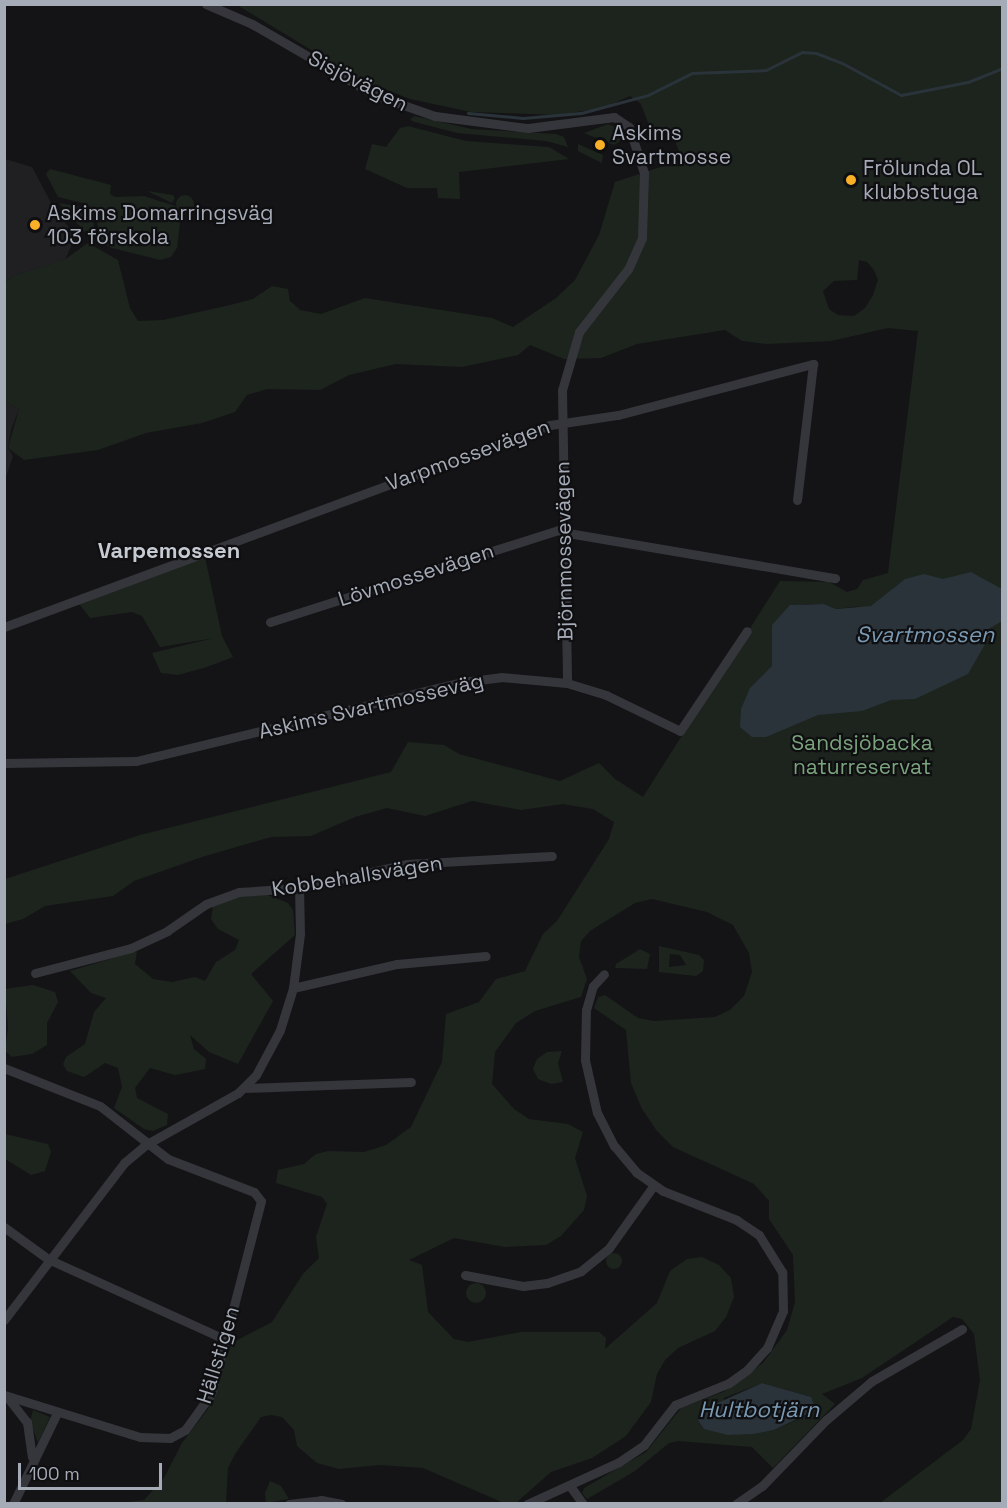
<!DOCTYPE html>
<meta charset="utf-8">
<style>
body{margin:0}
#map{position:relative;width:1007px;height:1508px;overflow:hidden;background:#141416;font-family:"Space Grotesk",sans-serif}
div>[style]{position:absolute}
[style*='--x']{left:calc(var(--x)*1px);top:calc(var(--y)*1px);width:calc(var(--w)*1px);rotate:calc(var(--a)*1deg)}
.built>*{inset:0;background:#202023}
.green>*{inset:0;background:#1c241d}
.round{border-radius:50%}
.water>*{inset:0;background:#2a333a}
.stream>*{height:3px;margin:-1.5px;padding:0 1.5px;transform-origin:1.5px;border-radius:1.5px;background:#2a333a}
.minor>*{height:9px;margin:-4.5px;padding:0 4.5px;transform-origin:4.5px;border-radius:4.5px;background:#35363b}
.dots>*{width:16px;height:16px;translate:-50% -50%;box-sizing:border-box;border:3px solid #0f0f11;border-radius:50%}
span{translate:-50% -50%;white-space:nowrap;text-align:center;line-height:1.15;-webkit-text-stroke:4.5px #0f0f11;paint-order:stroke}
.street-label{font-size:21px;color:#a5abb7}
.poi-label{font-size:21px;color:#a5abb7}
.left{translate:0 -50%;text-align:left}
.park-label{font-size:21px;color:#7ba37d}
.neighbourhood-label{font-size:22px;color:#c6cad2;font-weight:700}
.water-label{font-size:22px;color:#7a9ab3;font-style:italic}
.frame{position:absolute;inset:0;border:6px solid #a5abb7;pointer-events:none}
.scale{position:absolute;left:18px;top:1463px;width:144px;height:27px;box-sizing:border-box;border:3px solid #a5abb7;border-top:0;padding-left:8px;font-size:18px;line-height:21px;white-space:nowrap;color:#a5abb7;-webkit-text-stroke:4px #0f0f11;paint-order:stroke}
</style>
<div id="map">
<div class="built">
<i style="clip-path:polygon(5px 159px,32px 167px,57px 214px,76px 235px,65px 260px,14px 275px,5px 283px)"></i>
<i style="clip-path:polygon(4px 401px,19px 409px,11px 430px,8px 448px,13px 456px,5px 480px)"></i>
</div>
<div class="green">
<i style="clip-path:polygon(evenodd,237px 5px,1002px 5px,1002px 1503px,880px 1503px,963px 1440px,971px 1429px,980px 1380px,974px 1334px,962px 1319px,953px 1317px,862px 1378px,822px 1394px,835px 1404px,773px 1468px,752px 1447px,678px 1441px,669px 1443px,635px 1471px,587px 1499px,582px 1493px,584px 1488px,646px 1452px,681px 1408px,723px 1392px,763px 1363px,787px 1330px,795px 1302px,793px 1255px,769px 1219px,769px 1201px,754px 1184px,673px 1147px,657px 1131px,642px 1109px,631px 1083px,626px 1030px,594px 1008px,598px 997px,605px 995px,638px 1018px,654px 1021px,715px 1017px,730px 1010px,744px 996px,752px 972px,749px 953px,733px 925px,707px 912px,652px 899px,635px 903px,590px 931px,581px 941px,579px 957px,587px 979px,581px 997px,535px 1011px,516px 1023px,495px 1052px,492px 1084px,514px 1109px,529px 1119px,568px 1124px,583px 1132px,575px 1158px,587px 1196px,584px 1210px,561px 1236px,546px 1245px,505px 1247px,454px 1238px,409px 1260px,422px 1265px,428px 1312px,454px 1339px,468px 1342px,521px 1332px,599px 1332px,606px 1338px,605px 1349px,657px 1303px,670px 1271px,687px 1259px,702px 1257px,719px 1265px,731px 1278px,734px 1297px,726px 1317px,715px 1331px,678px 1348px,665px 1360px,657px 1374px,651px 1402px,626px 1436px,592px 1458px,551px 1472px,517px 1502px,504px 1503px,423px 1468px,380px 1465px,339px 1469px,317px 1463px,297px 1446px,294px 1430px,282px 1417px,271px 1415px,261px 1417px,235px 1454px,228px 1468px,226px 1503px,121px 1503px,144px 1500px,164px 1478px,182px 1443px,208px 1409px,228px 1345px,272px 1322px,303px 1274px,319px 1258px,316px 1237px,327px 1204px,322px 1197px,276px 1183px,278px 1170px,304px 1164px,316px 1154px,328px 1151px,364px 1152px,386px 1145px,411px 1127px,442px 1062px,446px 1014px,479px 1002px,496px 979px,525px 971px,543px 934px,557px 921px,609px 839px,614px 822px,593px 809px,563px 804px,521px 810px,472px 801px,425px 816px,387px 808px,355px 817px,311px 836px,271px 837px,202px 857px,134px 881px,113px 896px,45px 906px,23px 919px,5px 924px,5px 879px,140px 835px,391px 772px,408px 742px,444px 745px,459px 754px,560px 781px,599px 763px,615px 779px,643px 797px,780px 581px,829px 582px,847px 592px,857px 589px,863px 580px,888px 573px,918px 331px,888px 328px,831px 341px,767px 344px,742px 341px,725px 330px,637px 344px,601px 358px,564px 359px,530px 345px,518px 355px,462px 367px,396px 364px,349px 375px,320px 390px,267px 389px,247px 395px,235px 412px,202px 423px,146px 433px,98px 450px,24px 460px,8px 448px,19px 409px,4px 401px,5px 283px,14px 275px,64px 260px,88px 243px,118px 260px,130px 308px,138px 321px,163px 320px,230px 305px,253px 299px,272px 286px,288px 289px,290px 301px,300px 310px,321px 314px,365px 298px,492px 318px,513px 327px,556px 298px,575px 280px,599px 235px,615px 182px,682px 160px,671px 129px,650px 128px,641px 104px,630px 96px,606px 107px,560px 115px,471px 112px,410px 99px,359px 79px,237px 5px,859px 260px,867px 262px,874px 270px,878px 280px,873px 295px,865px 308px,854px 316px,838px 315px,829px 309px,823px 291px,834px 281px,857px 280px,859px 260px,237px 5px,801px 604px,824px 604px,836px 609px,861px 606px,838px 612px,801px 604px,237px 5px,762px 1383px,811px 1397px,810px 1414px,774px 1430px,728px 1435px,724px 1398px,762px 1383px)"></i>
<i style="clip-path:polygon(414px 116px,472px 129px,556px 134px,564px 137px,568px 147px,546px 141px,457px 133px,415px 122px,410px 120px)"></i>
<i style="clip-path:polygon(608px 124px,623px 130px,619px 142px,614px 145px,584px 133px)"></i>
<i style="clip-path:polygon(408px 126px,466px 141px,549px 147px,569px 159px,459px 172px,460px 199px,438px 198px,437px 188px,407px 188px,365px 169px,372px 144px,386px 147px,400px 128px)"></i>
<i style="clip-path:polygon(578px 144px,603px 155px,602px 163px,578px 151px)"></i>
<i style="clip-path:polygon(50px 169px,111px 185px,110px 194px,115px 197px,144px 196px,175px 206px,181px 215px,177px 248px,171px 257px,160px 260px,112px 248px,100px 242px,97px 220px,93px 218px,95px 237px,84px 231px,59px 203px,82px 207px,87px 204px,58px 197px,46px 174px)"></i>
<i style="clip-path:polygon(147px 191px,173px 195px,175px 198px,172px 203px)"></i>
<i class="round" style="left:176px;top:195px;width:18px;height:18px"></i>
<i style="clip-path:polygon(205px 557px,222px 636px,233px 657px,207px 667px,178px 675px,161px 673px,152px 653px,214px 638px,160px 647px,142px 616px,132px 612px,90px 618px,76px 600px)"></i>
<i style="clip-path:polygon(265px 894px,288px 903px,293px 910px,295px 935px,251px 974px,273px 1001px,238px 1064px,209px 1052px,190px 1035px,194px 1049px,206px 1059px,205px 1069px,175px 1075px,150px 1068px,135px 1088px,137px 1098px,168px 1114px,167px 1125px,153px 1131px,144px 1129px,114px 1108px,122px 1087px,118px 1068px,105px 1063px,84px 1077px,67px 1071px,63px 1064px,66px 1057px,85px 1044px,94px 1012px,106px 998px,91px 993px,70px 971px,137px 951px,135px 964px,153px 979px,172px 982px,195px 977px,205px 981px,216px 962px,235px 950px,239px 940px,218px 929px,211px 919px,213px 906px,232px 898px)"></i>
<i style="clip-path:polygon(evenodd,659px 946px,699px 955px,704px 960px,703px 971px,696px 976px,659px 972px,659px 946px,670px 954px,680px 955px,686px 965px,669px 967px,670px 954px)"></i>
<i style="clip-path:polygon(640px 949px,650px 954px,647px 969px,615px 968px,616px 964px)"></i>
<i style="clip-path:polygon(33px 985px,55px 992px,58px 1002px,47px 1023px,47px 1045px,32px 1054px,12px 1057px,5px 1051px,8px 1028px,5px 989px)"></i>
<i style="clip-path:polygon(562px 1051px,558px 1063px,563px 1082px,551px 1084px,538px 1079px,533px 1069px,537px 1059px,547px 1052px)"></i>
<i style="clip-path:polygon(5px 1134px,48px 1144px,51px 1152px,45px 1171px,31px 1175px,5px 1159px)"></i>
<i class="round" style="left:606px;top:1253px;width:16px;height:16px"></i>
<i class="round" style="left:466px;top:1283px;width:20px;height:20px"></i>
<i style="clip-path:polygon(33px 1410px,50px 1417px,38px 1443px,30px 1421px)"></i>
<i style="clip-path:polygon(270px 1481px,281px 1486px,289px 1499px,266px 1503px,265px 1493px)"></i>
</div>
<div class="water">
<i style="clip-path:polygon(971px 572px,1002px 589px,1002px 621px,989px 629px,989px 637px,968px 674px,915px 699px,891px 700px,862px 711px,818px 715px,766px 737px,752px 737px,740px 727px,741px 709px,750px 688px,772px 666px,772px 625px,790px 605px,824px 604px,836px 609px,871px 606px,905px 579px,924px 574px,943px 579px)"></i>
<i style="clip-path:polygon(762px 1383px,811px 1397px,816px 1410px,774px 1430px,753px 1434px,728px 1435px,704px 1429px,698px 1420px,702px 1410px)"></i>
</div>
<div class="stream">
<i style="--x:468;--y:113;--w:55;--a:5.2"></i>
<i style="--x:523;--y:118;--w:58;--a:-4.9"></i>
<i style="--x:581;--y:113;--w:69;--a:-15"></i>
<i style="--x:648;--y:95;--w:49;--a:-26.6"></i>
<i style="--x:692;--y:73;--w:74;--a:-2.3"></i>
<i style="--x:766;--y:70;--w:40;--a:-26.6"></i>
<i style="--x:802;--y:52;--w:14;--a:4"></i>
<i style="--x:816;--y:53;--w:28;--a:21"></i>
<i style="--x:842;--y:63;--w:67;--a:28.5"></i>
<i style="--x:901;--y:95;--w:68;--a:-11"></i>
<i style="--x:968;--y:82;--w:37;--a:-22"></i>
</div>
<div class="minor">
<i style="--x:206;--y:4;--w:50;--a:23.5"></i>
<i style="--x:252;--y:24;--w:142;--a:30"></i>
<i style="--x:375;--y:95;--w:64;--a:19.3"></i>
<i style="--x:435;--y:116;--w:94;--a:7.4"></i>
<i style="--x:528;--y:128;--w:87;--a:-7.3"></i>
<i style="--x:614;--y:117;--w:18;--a:34"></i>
<i style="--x:629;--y:127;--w:48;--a:71.9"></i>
<i style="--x:644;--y:173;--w:65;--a:91.8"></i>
<i style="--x:642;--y:238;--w:34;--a:114"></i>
<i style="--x:628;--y:269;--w:80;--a:127.9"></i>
<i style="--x:579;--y:332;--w:60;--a:106.3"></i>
<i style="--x:562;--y:390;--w:293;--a:89"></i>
<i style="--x:562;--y:532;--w:277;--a:9.6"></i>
<i style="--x:270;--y:622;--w:306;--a:-17.7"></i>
<i style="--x:4;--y:627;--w:582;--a:-20.3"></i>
<i style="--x:550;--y:425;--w:69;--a:-8.4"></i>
<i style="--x:618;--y:415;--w:202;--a:-14.7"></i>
<i style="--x:813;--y:364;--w:137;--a:96.7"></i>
<i style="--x:4;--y:763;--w:132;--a:-0.9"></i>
<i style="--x:136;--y:761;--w:335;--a:-13.6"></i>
<i style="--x:462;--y:682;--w:39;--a:-7"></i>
<i style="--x:501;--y:677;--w:66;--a:5.2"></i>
<i style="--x:567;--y:683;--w:41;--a:17.1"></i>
<i style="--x:606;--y:695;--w:82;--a:25.9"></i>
<i style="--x:680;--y:731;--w:120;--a:-56.2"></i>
<i style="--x:35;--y:973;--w:99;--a:-14.6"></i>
<i style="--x:131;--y:948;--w:40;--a:-25"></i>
<i style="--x:167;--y:931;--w:47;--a:-34.7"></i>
<i style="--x:206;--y:904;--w:35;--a:-20"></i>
<i style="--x:239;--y:892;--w:60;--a:-3.8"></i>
<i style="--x:299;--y:888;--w:111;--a:-12.5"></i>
<i style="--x:407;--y:864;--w:145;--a:-3.2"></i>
<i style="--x:293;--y:988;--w:107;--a:-13"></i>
<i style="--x:397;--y:964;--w:89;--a:-5.1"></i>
<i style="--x:4;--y:1068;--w:103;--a:21.6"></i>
<i style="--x:100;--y:1106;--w:86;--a:37.9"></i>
<i style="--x:168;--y:1159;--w:92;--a:21"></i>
<i style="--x:254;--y:1192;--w:11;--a:52"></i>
<i style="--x:261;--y:1201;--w:199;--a:104.5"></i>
<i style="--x:211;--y:1394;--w:44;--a:125.8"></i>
<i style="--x:185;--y:1430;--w:17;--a:152"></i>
<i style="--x:170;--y:1438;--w:30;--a:-178"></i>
<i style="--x:140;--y:1437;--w:142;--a:-162.8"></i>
<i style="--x:244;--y:1088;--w:167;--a:-2.1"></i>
<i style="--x:4;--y:1227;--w:54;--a:36"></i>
<i style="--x:48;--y:1259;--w:193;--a:24.4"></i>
<i style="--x:465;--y:1275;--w:59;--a:10.7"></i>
<i style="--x:523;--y:1286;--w:24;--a:-7"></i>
<i style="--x:547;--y:1283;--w:36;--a:-19"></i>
<i style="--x:581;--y:1271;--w:36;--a:-39"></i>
<i style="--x:609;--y:1248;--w:77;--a:-54.5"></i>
<i style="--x:4;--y:1320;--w:198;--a:-52.6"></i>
<i style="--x:124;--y:1163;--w:30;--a:-40"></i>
<i style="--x:147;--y:1144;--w:104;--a:-29.3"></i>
<i style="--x:238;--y:1093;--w:25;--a:-45"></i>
<i style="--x:256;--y:1075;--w:51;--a:-61.9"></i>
<i style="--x:280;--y:1030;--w:44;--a:-72.8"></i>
<i style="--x:293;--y:988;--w:54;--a:-82.6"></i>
<i style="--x:300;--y:934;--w:46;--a:-91.2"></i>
<i style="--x:8;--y:1398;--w:31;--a:52"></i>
<i style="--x:27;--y:1422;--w:35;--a:82"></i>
<i style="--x:570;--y:1486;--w:22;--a:54"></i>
<i style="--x:13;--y:1504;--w:101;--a:-64.2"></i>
<i style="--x:289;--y:1504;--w:32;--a:-7"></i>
<i style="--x:321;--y:1500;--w:21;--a:11"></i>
<i style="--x:527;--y:1504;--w:101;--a:-24.5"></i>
<i style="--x:619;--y:1462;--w:30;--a:-34"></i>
<i style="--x:644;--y:1445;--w:51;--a:-52.2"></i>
<i style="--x:675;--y:1405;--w:58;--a:-22.2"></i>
<i style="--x:729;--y:1383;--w:22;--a:-36"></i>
<i style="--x:747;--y:1370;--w:30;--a:-48"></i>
<i style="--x:767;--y:1348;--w:40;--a:-66.6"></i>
<i style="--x:783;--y:1311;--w:39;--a:-91"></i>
<i style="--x:782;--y:1272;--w:44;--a:-121.9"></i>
<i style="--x:759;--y:1235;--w:27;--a:-146"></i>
<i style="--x:737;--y:1220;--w:79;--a:-158.6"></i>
<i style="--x:663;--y:1191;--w:32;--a:-145"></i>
<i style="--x:637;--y:1173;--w:35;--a:-130"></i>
<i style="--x:614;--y:1146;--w:37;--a:-117"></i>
<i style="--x:597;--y:1113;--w:54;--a:-102.8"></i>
<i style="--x:585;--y:1060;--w:50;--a:-88.9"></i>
<i style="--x:586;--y:1010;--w:25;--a:-74"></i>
<i style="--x:593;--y:986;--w:16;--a:-47"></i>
<i style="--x:736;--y:1504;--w:32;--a:-35"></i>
<i style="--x:762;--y:1486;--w:92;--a:-45.9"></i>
<i style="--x:826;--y:1420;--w:60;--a:-40.3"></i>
<i style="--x:872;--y:1381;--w:104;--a:-30"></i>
</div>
<div class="dots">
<i style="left:600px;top:145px;background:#f9b028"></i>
<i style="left:851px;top:180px;background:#f9b028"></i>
<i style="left:35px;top:225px;background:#f9b028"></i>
</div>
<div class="street-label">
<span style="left:358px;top:81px;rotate:27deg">Sisjövägen</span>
<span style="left:468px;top:455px;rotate:-20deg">Varpmossevägen</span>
<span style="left:564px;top:551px;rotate:-91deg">Björnmossevägen</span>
<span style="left:416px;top:575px;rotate:-18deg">Lövmossevägen</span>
<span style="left:371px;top:706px;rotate:-13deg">Askims Svartmosseväg</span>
<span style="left:357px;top:876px;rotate:-9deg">Kobbehallsvägen</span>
<span style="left:218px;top:1355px;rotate:-73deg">Hällstigen</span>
</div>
<div class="poi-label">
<span class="left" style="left:612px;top:145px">Askims<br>Svartmosse</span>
<span class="left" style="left:863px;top:180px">Frölunda OL<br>klubbstuga</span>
<span class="left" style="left:47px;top:225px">Askims Domarringsväg<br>103 förskola</span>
</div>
<div class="park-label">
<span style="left:862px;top:755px">Sandsjöbacka<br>naturreservat</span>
</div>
<div class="neighbourhood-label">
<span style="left:169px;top:551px">Varpemossen</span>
</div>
<div class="water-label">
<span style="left:925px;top:635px">Svartmossen</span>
<span style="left:759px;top:1410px">Hultbotjärn</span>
</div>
<div class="frame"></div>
<div class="scale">100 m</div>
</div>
